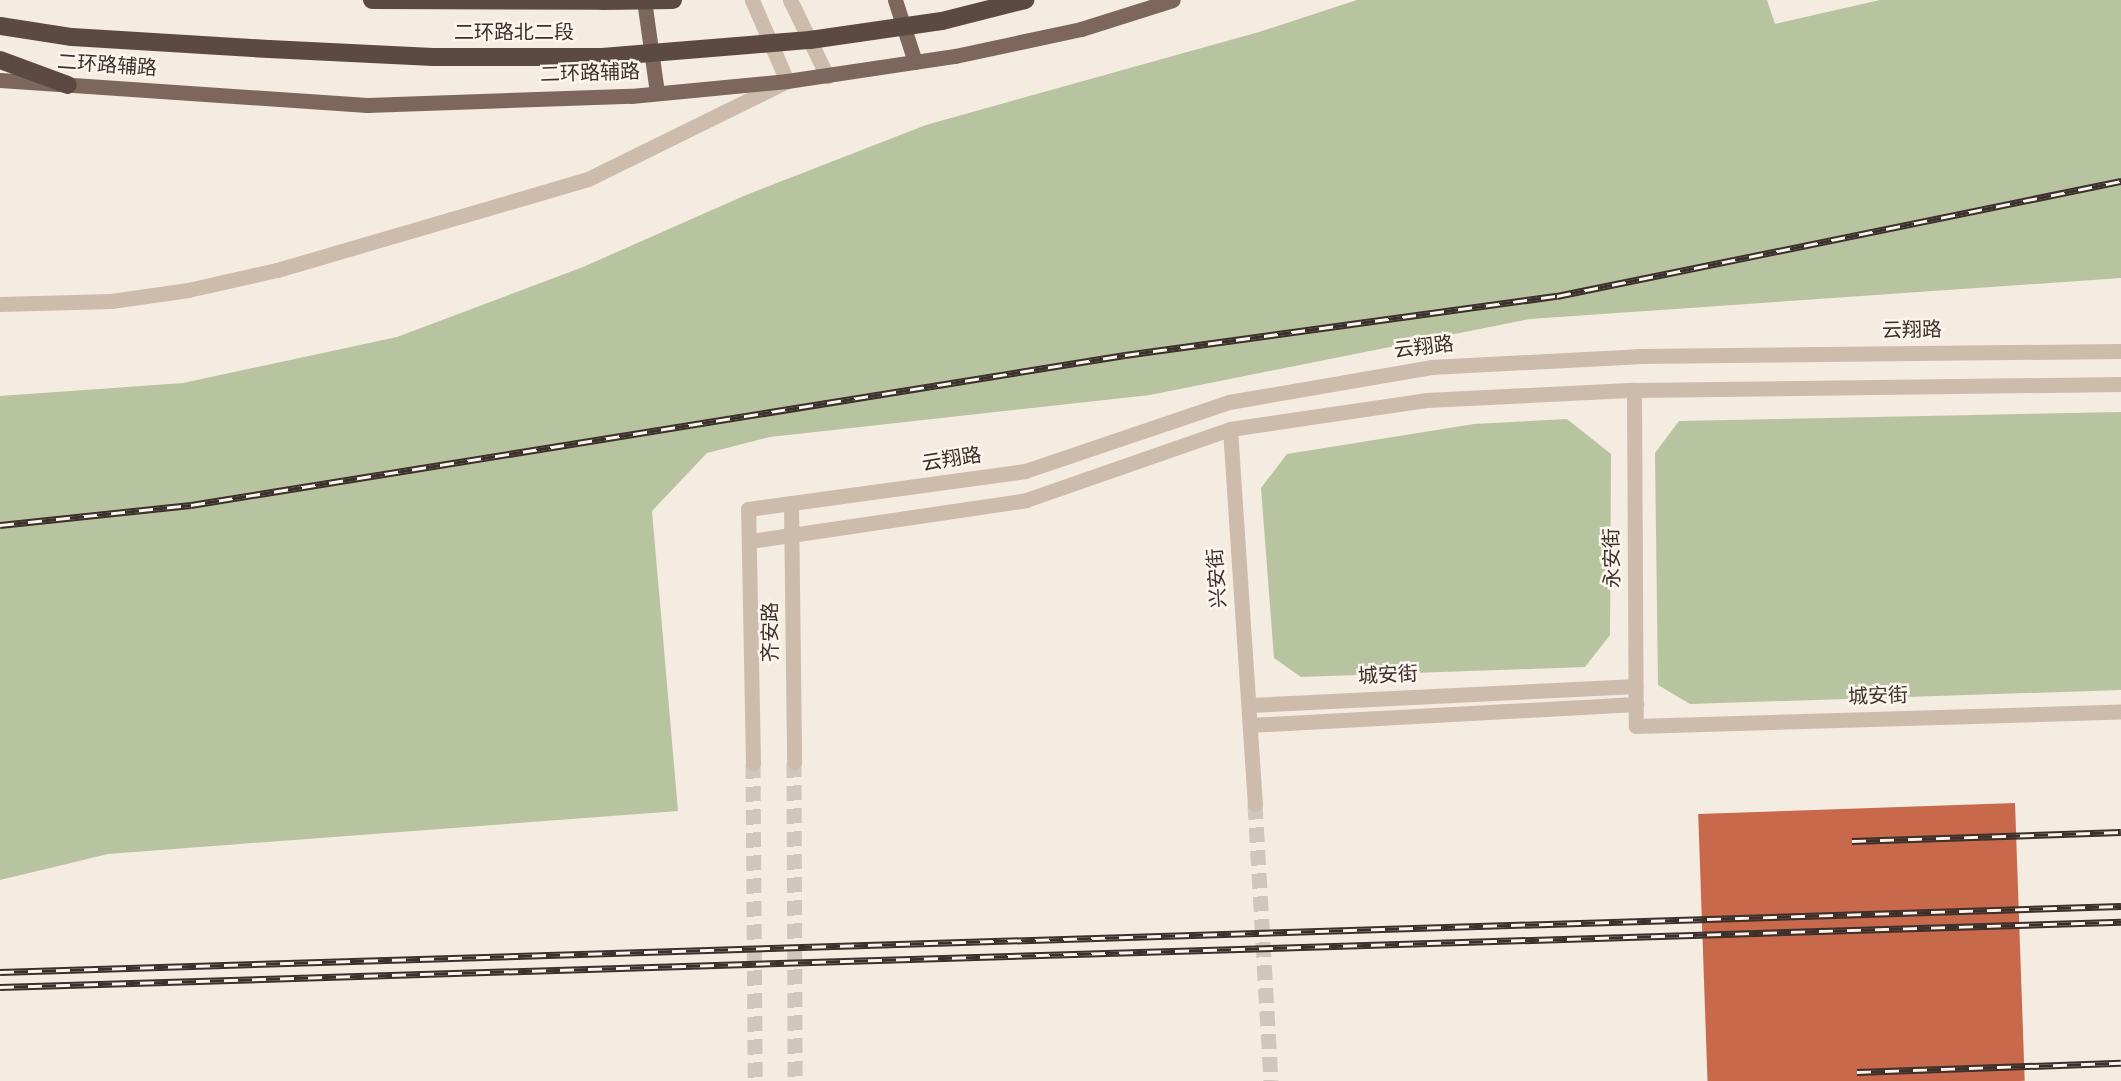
<!DOCTYPE html>
<meta charset="utf-8">
<style>
body{margin:0}
#map{position:relative;width:2121px;height:1081px;overflow:hidden;background:#f4ebe1;font-family:Overpass,"Noto Sans SC",sans-serif}
div>[style]{position:absolute}
[style*='--x']{left:calc(var(--x)*1px);top:calc(var(--y)*1px);width:calc(var(--w)*1px);rotate:calc(var(--a)*1deg)}
.green>*{inset:0;background:#b8c4a0}
.building>*{inset:0;background:#c8694b;transform-origin:0 0}
.minor-tunnel>*{height:15px;margin-top:-7.5px;transform-origin:0;background:repeating-linear-gradient(90deg,#cfc6bd 0 15px,transparent 0 23px)}
.minor>*{height:15px;margin:-7.5px;padding:0 7.5px;transform-origin:7.5px;border-radius:7.5px;background:#cdbbac}
.major>*{height:15px;margin:-7.5px;padding:0 7.5px;transform-origin:7.5px;border-radius:7.5px;background:#7d675c}
.highway>*{height:18px;margin:-9px;padding:0 9px;transform-origin:9px;border-radius:9px;background:#5c4a42}
.rail>*{height:7px;margin-top:-3.5px;transform-origin:0;background:repeating-linear-gradient(90deg,#fbf5ee 0 14px,#3b302b 0 28px);box-sizing:border-box;border-block:2px solid #3b302b}
.highway-bridge>*{height:18px;margin:-9px;padding:0 9px;transform-origin:9px;border-radius:9px;background:#5c4a42}
span{translate:-50% -50%;white-space:nowrap;text-align:center;line-height:1.15;-webkit-text-stroke:5px #fbf5ee;paint-order:stroke}
.street-label{font-size:20px;color:#3b302b}
</style>
<div id="map">
<div class="green">
<i style="clip-path:polygon(1357px 0,1767px 0,1775px 24px,1880px 0,2121px 0,2121px 278px,1530px 319px,1150px 395px,770px 437px,707px 453px,652px 511px,678px 811px,108px 854px,0 880px,0 396px,183px 383px,397px 337px,583px 267px,746px 195px,926px 125px,1259px 32px)"></i>
<i style="clip-path:polygon(2121px 412px,2121px 690px,1690px 704px,1658px 685px,1655px 453px,1679px 421px)"></i>
<i style="clip-path:polygon(1567px 419px,1611px 454px,1610px 635px,1585px 667px,1301px 677px,1274px 658px,1261px 488px,1287px 454px,1474px 424px)"></i>
</div>
<div class="building">
<i style="left:2015px;top:803px;width:278px;height:317px;rotate:88deg"></i>
</div>
<div class="minor-tunnel">
<i style="--x:794;--y:762;--w:319;--a:89.8"></i>
<i style="--x:753;--y:763;--w:318;--a:89.6"></i>
<i style="--x:1255;--y:804;--w:277;--a:86.7"></i>
</div>
<div class="minor">
<i style="--x:790;--y:0;--w:85;--a:64"></i>
<i style="--x:0;--y:304;--w:111;--a:-1.5"></i>
<i style="--x:111;--y:301;--w:78;--a:-8.1"></i>
<i style="--x:188;--y:290;--w:91;--a:-12.7"></i>
<i style="--x:277;--y:270;--w:324;--a:-16.3"></i>
<i style="--x:588;--y:179;--w:222;--a:-26.2"></i>
<i style="--x:787;--y:81;--w:88;--a:-113.4"></i>
<i style="--x:1634;--y:390;--w:336;--a:89.7"></i>
<i style="--x:1636;--y:726;--w:485;--a:-1.7"></i>
<i style="--x:1230;--y:429;--w:376;--a:86.2"></i>
<i style="--x:791;--y:503;--w:259;--a:89.3"></i>
<i style="--x:750;--y:541;--w:279;--a:-8.4"></i>
<i style="--x:1026;--y:500;--w:216;--a:-19.2"></i>
<i style="--x:1230;--y:429;--w:198;--a:-8.4"></i>
<i style="--x:1426;--y:400;--w:208;--a:-2.8"></i>
<i style="--x:1634;--y:390;--w:487;--a:-0.7"></i>
<i style="--x:1249;--y:705;--w:387;--a:-2.8"></i>
<i style="--x:1250;--y:725;--w:387;--a:-3.1"></i>
<i style="--x:753;--y:763;--w:254;--a:-91.1"></i>
<i style="--x:748;--y:509;--w:280;--a:-7.8"></i>
<i style="--x:1025;--y:471;--w:215;--a:-18.7"></i>
<i style="--x:1229;--y:402;--w:205;--a:-9.8"></i>
<i style="--x:1431;--y:367;--w:207;--a:-3"></i>
<i style="--x:1638;--y:356;--w:483;--a:-0.6"></i>
</div>
<div class="major">
<i style="--x:644;--y:0;--w:94;--a:82"></i>
<i style="--x:895;--y:0;--w:65;--a:72.1"></i>
<i style="--x:0;--y:80;--w:368;--a:3.9"></i>
<i style="--x:367;--y:105;--w:264;--a:-2"></i>
<i style="--x:631;--y:96;--w:157;--a:-5.5"></i>
<i style="--x:787;--y:81;--w:170;--a:-8.5"></i>
<i style="--x:955;--y:56;--w:129;--a:-12.1"></i>
<i style="--x:1081;--y:29;--w:96;--a:-17.5"></i>
</div>
<div class="highway">
<i style="--x:372;--y:0;--w:231;--a:0.2"></i>
<i style="--x:0;--y:26;--w:73;--a:8.7"></i>
<i style="--x:72;--y:37;--w:197;--a:3.5"></i>
<i style="--x:269;--y:49;--w:164;--a:2.8"></i>
<i style="--x:433;--y:57;--w:169;--a:0"></i>
<i style="--x:0;--y:60;--w:72;--a:20.2"></i>
</div>
<div class="rail">
<i style="--x:0;--y:525;--w:192;--a:-6"></i>
<i style="--x:191;--y:505;--w:946;--a:-9.12"></i>
<i style="--x:1125;--y:355;--w:436;--a:-7.8"></i>
<i style="--x:1557;--y:296;--w:576;--a:-11.52"></i>
<i style="--x:1852;--y:841;--w:269;--a:-1.9"></i>
<i style="--x:0;--y:972;--w:2122;--a:-1.78"></i>
<i style="--x:0;--y:987;--w:2122;--a:-1.76"></i>
<i style="--x:1857;--y:1072;--w:264;--a:-2"></i>
</div>
<div class="highway-bridge">
<i style="--x:603;--y:1;--w:70;--a:-0.8"></i>
<i style="--x:602;--y:57;--w:209;--a:-4.7"></i>
<i style="--x:810;--y:40;--w:133;--a:-8.2"></i>
<i style="--x:942;--y:21;--w:86;--a:-14.2"></i>
</div>
<div class="street-label">
<span style="left:514px;top:34px">二环路北二段</span>
<span style="left:107px;top:67px;rotate:4deg">二环路辅路</span>
<span style="left:590px;top:75px;rotate:-2deg">二环路辅路</span>
<span style="left:1912px;top:332px;rotate:-1deg">云翔路</span>
<span style="left:1424px;top:349px;rotate:-7deg">云翔路</span>
<span style="left:952px;top:461px;rotate:-9deg">云翔路</span>
<span style="left:1614px;top:558px;rotate:-91deg">永安街</span>
<span style="left:1219px;top:578px;rotate:-94deg">兴安街</span>
<span style="left:772px;top:632px;rotate:-90deg">齐安路</span>
<span style="left:1388px;top:677px;rotate:-3deg">城安街</span>
<span style="left:1878px;top:698px;rotate:-2deg">城安街</span>
</div>
</div>
